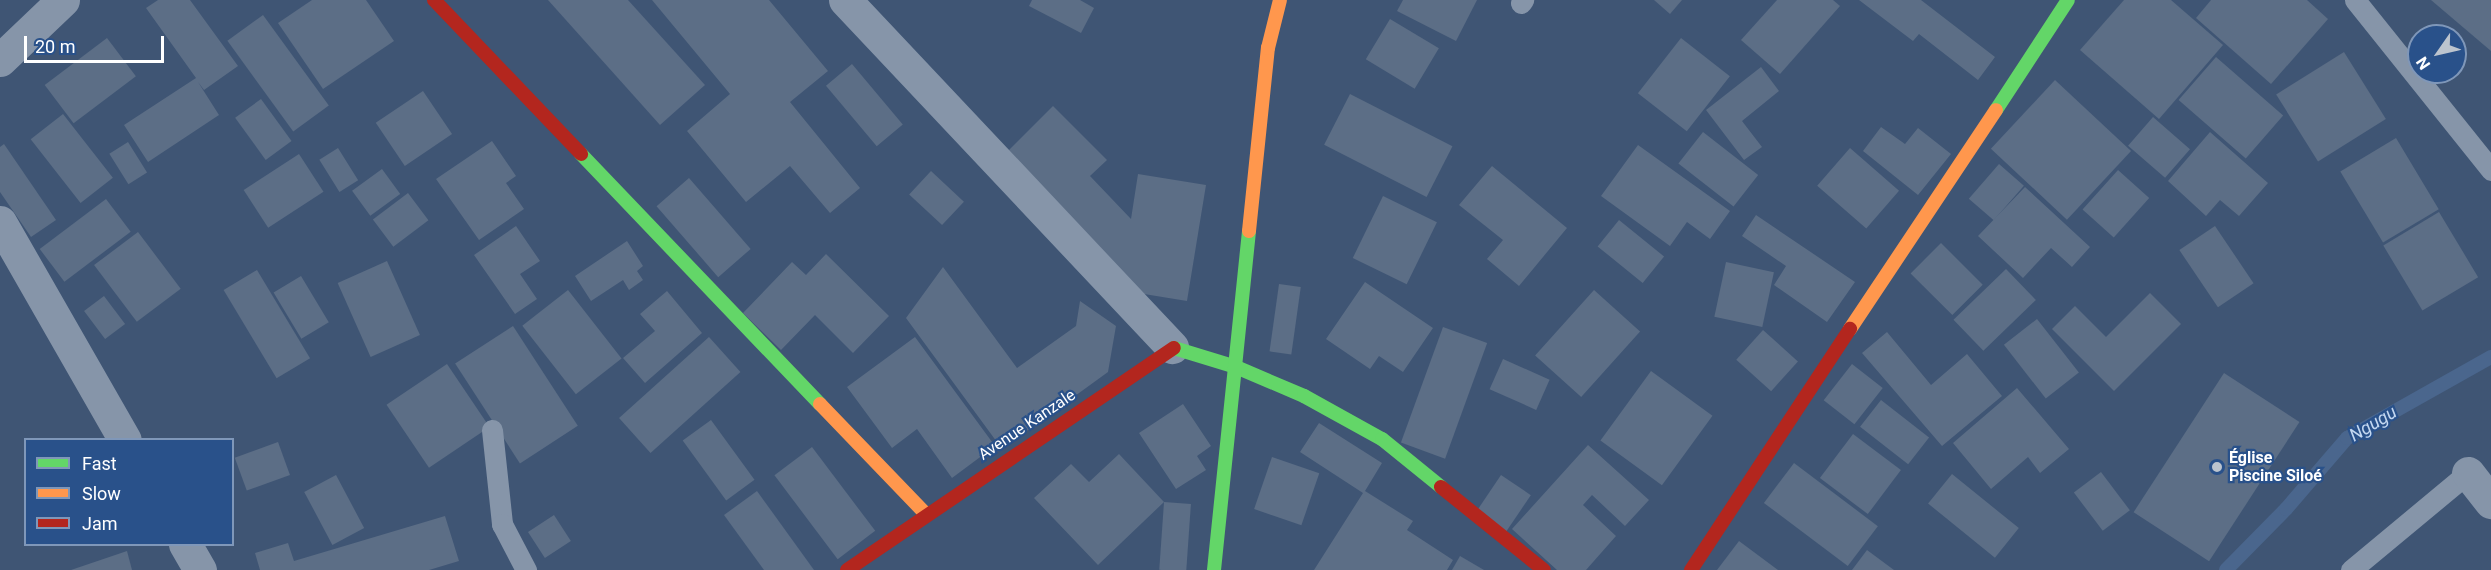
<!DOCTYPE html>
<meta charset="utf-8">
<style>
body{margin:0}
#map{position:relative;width:2491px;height:570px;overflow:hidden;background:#3f5574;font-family:Roboto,sans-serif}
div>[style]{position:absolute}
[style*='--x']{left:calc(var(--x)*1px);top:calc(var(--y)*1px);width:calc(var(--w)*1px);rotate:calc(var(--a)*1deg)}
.stream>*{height:14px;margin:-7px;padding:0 7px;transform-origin:7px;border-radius:7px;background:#4a668d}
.building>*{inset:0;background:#5c6e86;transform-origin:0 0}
.lane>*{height:21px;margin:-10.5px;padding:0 10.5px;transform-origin:10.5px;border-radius:10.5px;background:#8695a9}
.street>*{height:33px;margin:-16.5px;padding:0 16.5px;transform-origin:16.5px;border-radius:16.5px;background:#8695a9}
.fast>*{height:14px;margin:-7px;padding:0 7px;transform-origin:7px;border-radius:7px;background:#63d668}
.slow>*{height:14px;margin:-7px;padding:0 7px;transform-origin:7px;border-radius:7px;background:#ff974d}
.jam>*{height:14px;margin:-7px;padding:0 7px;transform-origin:7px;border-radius:7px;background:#b3261e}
.dots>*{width:16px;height:16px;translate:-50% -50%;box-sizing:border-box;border:3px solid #29518a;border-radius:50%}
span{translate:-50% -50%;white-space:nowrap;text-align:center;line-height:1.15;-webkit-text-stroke:4.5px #29518a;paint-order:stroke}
.street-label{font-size:16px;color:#fff}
.poi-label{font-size:16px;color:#fff;font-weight:700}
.left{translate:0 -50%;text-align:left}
.water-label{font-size:18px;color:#c3d7f0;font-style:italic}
.legend{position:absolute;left:24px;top:438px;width:210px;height:108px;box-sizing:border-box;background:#29518a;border:2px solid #7f97b9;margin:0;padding:8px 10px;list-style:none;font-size:18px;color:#fff}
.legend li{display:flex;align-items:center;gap:12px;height:30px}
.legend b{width:30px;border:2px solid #7f97b9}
.north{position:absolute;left:2407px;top:24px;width:60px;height:60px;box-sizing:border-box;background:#29518a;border:2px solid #7f97b9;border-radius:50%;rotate:236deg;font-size:16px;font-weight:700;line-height:24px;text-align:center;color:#fff}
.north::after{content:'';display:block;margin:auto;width:21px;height:27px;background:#bcc4ce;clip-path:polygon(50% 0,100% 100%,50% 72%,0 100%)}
.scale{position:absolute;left:24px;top:36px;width:140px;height:27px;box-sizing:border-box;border:3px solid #fff;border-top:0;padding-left:8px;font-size:18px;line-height:21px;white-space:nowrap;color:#fff;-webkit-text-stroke:4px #29518a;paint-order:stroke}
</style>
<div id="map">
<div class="stream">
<i style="--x:2226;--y:570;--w:86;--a:-45.5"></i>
<i style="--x:2286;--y:509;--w:94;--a:-49.3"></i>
<i style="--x:2347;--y:438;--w:165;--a:-29.4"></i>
</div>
<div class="building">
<i style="clip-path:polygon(158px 0,190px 0,238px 66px,204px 90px,198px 82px,219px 115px,148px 162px,124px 125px,196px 78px,146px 8px)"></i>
<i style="clip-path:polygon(312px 0,366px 0,394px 41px,323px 89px,278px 23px)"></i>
<i style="clip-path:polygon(548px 0,628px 0,705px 85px,660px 125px)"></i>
<i style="clip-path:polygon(652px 0,769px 0,828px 71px,790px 102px,860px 188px,830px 213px,790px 166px,746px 202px,687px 131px,730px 94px)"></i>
<i style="clip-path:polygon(1032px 0,1080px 0,1094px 8px,1081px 33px,1029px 6px)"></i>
<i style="clip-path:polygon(1403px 0,1477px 0,1456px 41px,1397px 11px)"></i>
<i style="clip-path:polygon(1654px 0,1682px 0,1670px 14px)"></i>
<i style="clip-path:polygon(1777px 0,1833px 0,1840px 6px,1780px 74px,1741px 40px)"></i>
<i style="clip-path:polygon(1859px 0,1921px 0,1995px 57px,1978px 80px,1919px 34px,1913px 41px)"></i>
<i style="clip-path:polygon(2124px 0,2171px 0,2223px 45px,2159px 119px,2080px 50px)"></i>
<i style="clip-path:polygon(2211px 0,2307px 0,2328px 19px,2271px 84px,2196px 18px)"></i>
<i style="clip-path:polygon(2431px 0,2491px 0,2491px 51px)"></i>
<i style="left:263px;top:15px;width:112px;height:44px;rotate:54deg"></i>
<i style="left:1390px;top:19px;width:57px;height:47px;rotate:31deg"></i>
<i style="left:107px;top:38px;width:48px;height:78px;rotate:53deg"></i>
<i style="left:1681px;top:38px;width:62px;height:70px;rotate:38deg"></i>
<i style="left:2344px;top:52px;width:79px;height:80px;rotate:58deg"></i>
<i style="left:2216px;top:57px;width:89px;height:57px;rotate:41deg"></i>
<i style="left:852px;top:64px;width:79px;height:34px;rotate:50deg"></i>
<i style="clip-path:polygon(1761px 67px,1779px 91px,1742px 121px,1762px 147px,1744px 160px,1706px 110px)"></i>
<i style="left:2055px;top:80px;width:104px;height:94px;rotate:43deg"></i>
<i style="left:423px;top:91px;width:52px;height:57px;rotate:56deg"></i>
<i style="left:1350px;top:94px;width:115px;height:57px;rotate:27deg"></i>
<i style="left:261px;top:99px;width:52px;height:32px;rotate:54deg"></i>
<i style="clip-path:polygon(1053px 106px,1107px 160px,1090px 176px,1131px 219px,1138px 174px,1206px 185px,1187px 301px,1144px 294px,1000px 159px)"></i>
<i style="left:63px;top:114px;width:81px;height:41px;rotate:52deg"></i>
<i style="left:2153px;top:117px;width:49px;height:38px;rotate:41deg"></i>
<i style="clip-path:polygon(1881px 127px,1905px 144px,1918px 128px,1951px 154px,1918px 195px,1863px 151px)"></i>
<i style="left:1703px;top:132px;width:70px;height:40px;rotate:38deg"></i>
<i style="clip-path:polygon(2210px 132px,2268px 183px,2239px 216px,2220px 200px,2206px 216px,2168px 181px)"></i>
<i style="left:2396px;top:138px;width:83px;height:65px;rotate:59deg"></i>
<i style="clip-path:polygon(492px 141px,516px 176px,506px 183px,524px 209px,479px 240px,436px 179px)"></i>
<i style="left:128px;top:142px;width:36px;height:22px;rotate:58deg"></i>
<i style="clip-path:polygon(4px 144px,56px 220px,31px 237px,0 192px,0 147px)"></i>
<i style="clip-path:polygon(1638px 145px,1730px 211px,1710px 239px,1687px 222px,1670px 246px,1601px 196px)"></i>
<i style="left:338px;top:148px;width:38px;height:22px;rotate:58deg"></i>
<i style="left:1850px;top:148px;width:65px;height:50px;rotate:41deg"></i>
<i style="left:299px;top:154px;width:45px;height:66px;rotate:57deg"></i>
<i style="left:1999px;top:164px;width:33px;height:46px;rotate:41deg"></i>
<i style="clip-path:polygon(1492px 166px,1567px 228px,1519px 286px,1487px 259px,1503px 240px,1459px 205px)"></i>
<i style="left:382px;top:169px;width:31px;height:37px;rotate:54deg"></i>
<i style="left:2118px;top:170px;width:42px;height:53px;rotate:42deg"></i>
<i style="left:931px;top:171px;width:45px;height:32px;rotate:43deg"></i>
<i style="left:689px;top:178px;width:94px;height:43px;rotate:49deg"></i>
<i style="clip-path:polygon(2025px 187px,2090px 247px,2072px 267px,2051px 248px,2023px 278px,1978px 236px)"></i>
<i style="left:408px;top:193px;width:34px;height:44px;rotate:53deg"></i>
<i style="left:1383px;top:196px;width:60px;height:69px;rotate:26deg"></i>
<i style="left:106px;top:199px;width:41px;height:83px;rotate:53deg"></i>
<i style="left:2439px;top:212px;width:76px;height:65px;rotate:59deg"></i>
<i style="clip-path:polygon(1756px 215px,1855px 282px,1827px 322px,1774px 285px,1786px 266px,1742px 236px)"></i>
<i style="left:1619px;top:220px;width:58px;height:34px;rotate:39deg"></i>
<i style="clip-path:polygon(516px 226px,540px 261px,520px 274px,537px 299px,515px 314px,474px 255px)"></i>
<i style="left:2215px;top:226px;width:69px;height:43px;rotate:56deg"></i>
<i style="left:138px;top:232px;width:71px;height:55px;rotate:53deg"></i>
<i style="clip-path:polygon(627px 241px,643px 266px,637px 271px,643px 280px,629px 290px,623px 280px,591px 301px,575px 276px)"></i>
<i style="left:1941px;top:243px;width:59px;height:43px;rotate:45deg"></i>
<i style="clip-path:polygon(826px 254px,889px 316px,853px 353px,815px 315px,781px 350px,743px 313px,792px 262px,806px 275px)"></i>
<i style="left:387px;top:261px;width:81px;height:54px;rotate:66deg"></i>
<i style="left:1726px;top:262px;width:49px;height:56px;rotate:12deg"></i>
<i style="clip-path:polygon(943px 267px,1017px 368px,1076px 326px,1080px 301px,1116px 326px,1108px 372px,1002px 449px,906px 318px)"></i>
<i style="left:2006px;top:269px;width:43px;height:73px;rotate:46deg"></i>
<i style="left:257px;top:270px;width:103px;height:39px;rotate:59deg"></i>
<i style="left:301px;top:276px;width:54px;height:32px;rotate:59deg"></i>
<i style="clip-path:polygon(1365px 282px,1433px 328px,1403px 372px,1379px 356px,1370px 369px,1326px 339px)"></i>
<i style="left:1279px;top:284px;width:22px;height:68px;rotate:8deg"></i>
<i style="left:568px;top:290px;width:87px;height:58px;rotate:52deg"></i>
<i style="left:1594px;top:290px;width:62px;height:88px;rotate:42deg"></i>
<i style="clip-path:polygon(667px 291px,702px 333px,645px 383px,623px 358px,655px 331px,640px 314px)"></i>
<i style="clip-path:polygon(2150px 293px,2181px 324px,2114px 391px,2052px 329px,2075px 306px,2106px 337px)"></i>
<i style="left:104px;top:296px;width:35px;height:25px;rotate:53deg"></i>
<i style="left:2037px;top:319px;width:68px;height:42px;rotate:52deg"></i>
<i style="left:513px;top:326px;width:119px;height:69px;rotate:57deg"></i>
<i style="left:1443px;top:327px;width:47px;height:123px;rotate:20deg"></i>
<i style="left:1763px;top:330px;width:47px;height:40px;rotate:42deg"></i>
<i style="clip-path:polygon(1887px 332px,1931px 385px,1967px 354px,2002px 396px,1942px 446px,1862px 353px)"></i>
<i style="left:709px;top:337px;width:47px;height:121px;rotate:48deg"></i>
<i style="clip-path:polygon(915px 337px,995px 446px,952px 478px,917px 429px,892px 448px,847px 387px)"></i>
<i style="left:1503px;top:359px;width:51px;height:33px;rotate:24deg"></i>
<i style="left:447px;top:364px;width:76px;height:73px;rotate:56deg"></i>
<i style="left:1852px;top:364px;width:39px;height:46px;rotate:38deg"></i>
<i style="left:1651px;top:371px;width:76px;height:86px;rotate:36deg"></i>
<i style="left:2224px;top:373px;width:90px;height:166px;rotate:33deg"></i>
<i style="clip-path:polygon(2017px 388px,2069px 449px,2040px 473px,2028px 457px,1991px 489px,1953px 443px)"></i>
<i style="left:1881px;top:400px;width:61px;height:34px;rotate:38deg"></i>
<i style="clip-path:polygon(1183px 404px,1211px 446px,1197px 456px,1206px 470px,1176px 489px,1139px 433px)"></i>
<i style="left:711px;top:420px;width:74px;height:35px;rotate:54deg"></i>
<i style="clip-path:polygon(1319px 423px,1382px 463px,1365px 491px,1413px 521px,1407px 530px,1453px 560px,1447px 570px,1314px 570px,1363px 493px,1300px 452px)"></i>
<i style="left:1853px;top:434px;width:60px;height:55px;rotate:37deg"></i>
<i style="left:278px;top:442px;width:35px;height:46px;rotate:70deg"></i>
<i style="clip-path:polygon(1588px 445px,1649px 500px,1625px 526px,1592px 495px,1583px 505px,1616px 536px,1586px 570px,1557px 570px,1512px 529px)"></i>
<i style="left:812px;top:447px;width:105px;height:47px;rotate:53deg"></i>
<i style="clip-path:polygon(1119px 454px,1164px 502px,1098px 565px,1034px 498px,1071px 464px,1089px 482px)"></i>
<i style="left:1272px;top:457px;width:50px;height:55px;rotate:19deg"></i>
<i style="left:1794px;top:463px;width:105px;height:50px;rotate:37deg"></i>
<i style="left:2101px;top:472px;width:48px;height:34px;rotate:53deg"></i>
<i style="left:1952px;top:474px;width:86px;height:38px;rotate:39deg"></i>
<i style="left:336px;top:475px;width:60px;height:36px;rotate:62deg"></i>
<i style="left:1501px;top:475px;width:36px;height:44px;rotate:34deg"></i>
<i style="clip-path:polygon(757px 491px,814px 570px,764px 570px,724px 515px)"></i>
<i style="left:1164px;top:502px;width:27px;height:68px;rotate:4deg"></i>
<i style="left:554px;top:515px;width:31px;height:31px;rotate:57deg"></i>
<i style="clip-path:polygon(445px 516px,459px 561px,429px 570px,260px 570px,255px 553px,288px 543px,294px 561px)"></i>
<i style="clip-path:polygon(1739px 541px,1778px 570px,1717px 570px)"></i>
<i style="clip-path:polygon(1867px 550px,1894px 570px,1852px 570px)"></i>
<i style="clip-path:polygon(127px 551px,132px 570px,71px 570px)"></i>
<i style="clip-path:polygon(1460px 556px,1484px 570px,1452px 570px)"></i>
</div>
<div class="lane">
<i style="--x:2355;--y:0;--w:218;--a:51.3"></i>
<i style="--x:1521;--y:3;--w:4;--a:-56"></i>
<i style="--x:492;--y:430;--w:95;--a:83.9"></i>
<i style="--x:502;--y:524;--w:52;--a:62.4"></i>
<i style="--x:2351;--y:570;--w:152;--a:-39.7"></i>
</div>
<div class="street">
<i style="--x:845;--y:0;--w:477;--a:46.7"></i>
<i style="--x:0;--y:60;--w:87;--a:-43.6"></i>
<i style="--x:0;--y:222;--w:251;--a:60.2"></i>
<i style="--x:2468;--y:473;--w:37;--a:52"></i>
<i style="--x:185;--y:544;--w:30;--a:60"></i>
</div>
<div class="fast">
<i style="--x:1996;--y:110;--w:131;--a:-56.8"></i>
<i style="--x:581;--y:154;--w:346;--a:46.3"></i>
<i style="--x:1174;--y:348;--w:65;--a:17"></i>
<i style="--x:1236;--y:367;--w:74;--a:23.1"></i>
<i style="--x:1304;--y:396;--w:89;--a:28.9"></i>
<i style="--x:1382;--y:439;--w:76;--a:39.1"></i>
<i style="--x:1214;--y:570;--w:341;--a:-84.1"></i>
</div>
<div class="slow">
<i style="--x:1249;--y:231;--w:184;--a:-84.1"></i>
<i style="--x:1268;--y:48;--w:49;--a:-76"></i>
<i style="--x:1850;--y:329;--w:263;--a:-56.3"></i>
<i style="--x:820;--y:404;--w:151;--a:46.1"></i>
</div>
<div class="jam">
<i style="--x:434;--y:0;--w:213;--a:46.3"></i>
<i style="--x:1441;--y:487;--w:132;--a:38.9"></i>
<i style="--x:847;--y:570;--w:395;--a:-34.2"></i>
<i style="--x:1691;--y:570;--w:289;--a:-56.6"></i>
</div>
<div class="dots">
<i style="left:2217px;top:467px;background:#bcc4ce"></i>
</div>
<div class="street-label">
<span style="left:1027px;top:425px;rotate:-34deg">Avenue Kanzale</span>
</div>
<div class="poi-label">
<span class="left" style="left:2229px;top:467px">Église<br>Piscine Siloé</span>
</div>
<div class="water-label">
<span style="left:2373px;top:424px;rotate:-31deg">Ngugu</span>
</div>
<ul class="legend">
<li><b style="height:8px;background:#63d668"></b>Fast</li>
<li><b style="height:8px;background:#ff974d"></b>Slow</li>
<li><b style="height:8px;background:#b3261e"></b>Jam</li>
</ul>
<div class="north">N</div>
<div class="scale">20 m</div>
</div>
